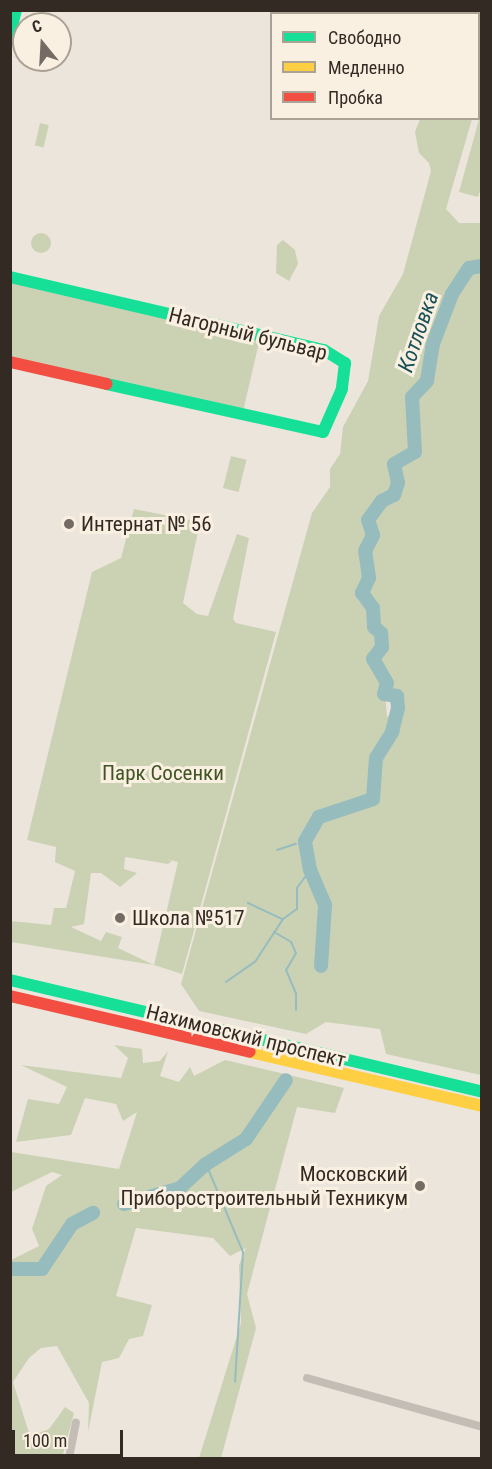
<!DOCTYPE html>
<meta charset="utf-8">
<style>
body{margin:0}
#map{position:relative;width:492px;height:1469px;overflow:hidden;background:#ece5db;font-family:"Roboto Condensed",sans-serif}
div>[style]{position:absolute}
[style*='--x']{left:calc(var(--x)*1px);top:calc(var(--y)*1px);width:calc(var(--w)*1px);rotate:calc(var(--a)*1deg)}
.green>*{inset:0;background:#cbd2b4;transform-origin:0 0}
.round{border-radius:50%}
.stream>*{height:2px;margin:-1px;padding:0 1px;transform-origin:1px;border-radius:1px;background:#97bcbe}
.river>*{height:14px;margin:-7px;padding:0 7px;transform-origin:7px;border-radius:7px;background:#97bcbe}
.street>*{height:8px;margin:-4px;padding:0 4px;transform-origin:4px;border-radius:4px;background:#c4bdb6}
.fast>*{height:12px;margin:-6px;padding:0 6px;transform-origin:6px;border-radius:6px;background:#16e098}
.slow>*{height:12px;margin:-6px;padding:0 6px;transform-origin:6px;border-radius:6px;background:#ffcf43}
.jam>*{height:12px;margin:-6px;padding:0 6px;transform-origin:6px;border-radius:6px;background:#f24e42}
.dots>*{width:16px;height:16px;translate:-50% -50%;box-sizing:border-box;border:3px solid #faf0e1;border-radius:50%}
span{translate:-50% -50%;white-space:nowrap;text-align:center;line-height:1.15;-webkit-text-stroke:6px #faf0e1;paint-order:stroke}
.street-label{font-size:21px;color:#342a24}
.poi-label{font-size:21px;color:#342a24}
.left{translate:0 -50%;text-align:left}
.right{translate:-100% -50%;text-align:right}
.park-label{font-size:21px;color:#415426}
.water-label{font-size:22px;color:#185058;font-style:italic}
.frame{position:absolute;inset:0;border:12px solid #342a24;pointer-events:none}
.legend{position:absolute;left:270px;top:12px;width:210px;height:108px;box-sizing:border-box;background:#faf0e1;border:2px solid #aba195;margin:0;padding:8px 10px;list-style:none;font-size:18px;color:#342a24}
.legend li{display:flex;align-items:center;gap:12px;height:30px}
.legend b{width:30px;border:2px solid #aba195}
.north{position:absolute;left:12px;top:12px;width:60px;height:60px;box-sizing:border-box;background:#faf0e1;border:2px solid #aba195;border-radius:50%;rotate:342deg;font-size:16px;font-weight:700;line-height:24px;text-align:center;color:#342a24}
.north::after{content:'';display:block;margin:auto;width:21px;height:27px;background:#746b64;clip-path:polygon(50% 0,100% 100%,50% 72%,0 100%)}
.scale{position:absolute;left:12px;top:1430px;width:111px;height:27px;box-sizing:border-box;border:3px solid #342a24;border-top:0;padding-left:8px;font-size:18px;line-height:21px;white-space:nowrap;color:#342a24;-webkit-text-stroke:4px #faf0e1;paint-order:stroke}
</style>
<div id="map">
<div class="green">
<i style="clip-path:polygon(452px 11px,481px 11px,479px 97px,478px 14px,451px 13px)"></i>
<i style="clip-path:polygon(481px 112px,482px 184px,478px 197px,459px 192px)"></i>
<i style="clip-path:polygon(evenodd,420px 119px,472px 119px,446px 209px,459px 223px,481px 223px,481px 1075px,386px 1054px,380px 1029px,326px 1022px,306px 1034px,199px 1011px,181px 984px,312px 513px,330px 487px,330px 469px,340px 454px,343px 427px,368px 381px,379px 316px,403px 274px,431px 171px,429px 163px,419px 153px,415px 132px,420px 119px,385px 693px,397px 695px,399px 708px,387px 717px,385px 693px)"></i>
<i style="left:40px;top:123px;width:9px;height:23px;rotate:13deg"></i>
<i class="round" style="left:31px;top:233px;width:20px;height:20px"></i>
<i style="clip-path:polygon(283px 240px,295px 250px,298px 264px,289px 281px,276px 273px,277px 245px)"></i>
<i style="left:12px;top:283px;width:254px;height:73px;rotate:13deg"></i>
<i style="left:231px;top:456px;width:16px;height:33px;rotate:14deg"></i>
<i style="clip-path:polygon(evenodd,134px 509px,200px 522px,183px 603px,197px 614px,208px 616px,237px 534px,249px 538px,233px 619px,236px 623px,276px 632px,182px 974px,154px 965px,11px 942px,11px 921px,51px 925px,54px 908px,66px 908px,75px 871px,55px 862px,56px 847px,27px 840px,92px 572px,121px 558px,134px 509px,125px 857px,168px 864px,172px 861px,166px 859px,178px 862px,154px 965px,118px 948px,122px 937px,106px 932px,101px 941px,71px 927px,84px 924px,91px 873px,101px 873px,120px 887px,137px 873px,124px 869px,125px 857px)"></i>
<i style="clip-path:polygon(114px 1045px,142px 1049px,143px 1063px,160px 1061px,168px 1051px,160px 1076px,179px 1082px,190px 1067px,194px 1076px,225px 1060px,344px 1088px,335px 1113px,297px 1107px,247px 1294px,256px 1328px,221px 1458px,199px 1458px,241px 1323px,239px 1265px,246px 1248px,230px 1256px,213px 1238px,136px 1228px,116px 1296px,152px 1305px,143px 1336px,129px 1339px,119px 1358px,102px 1362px,88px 1432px,89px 1403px,57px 1346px,41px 1348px,29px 1358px,13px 1382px,30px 1436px,49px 1429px,65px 1407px,74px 1413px,62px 1458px,11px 1458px,11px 1260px,39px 1246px,32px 1229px,46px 1186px,62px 1175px,52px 1172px,11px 1192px,11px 1152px,119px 1169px,137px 1112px,123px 1121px,116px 1104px,85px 1098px,71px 1135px,16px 1142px,28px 1099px,59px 1104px,67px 1087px,21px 1065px,121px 1078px,128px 1058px)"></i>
</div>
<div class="stream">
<i style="--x:301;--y:842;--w:4;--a:-14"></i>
<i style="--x:277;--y:850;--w:20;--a:-18"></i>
<i style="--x:248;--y:903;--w:38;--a:25"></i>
<i style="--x:274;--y:932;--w:20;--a:30"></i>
<i style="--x:291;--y:942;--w:12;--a:66"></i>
<i style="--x:296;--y:953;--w:20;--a:120"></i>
<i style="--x:286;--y:970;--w:25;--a:67"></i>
<i style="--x:296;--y:993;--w:17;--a:90"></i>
<i style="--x:226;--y:982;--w:35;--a:-35"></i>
<i style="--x:255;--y:962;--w:51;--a:-56.9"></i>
<i style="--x:283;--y:919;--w:17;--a:-36"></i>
<i style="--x:297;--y:909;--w:21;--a:-90"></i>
<i style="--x:297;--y:888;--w:22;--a:-54"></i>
<i style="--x:206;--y:1164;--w:95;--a:67.2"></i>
<i style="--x:243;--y:1252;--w:130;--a:93.5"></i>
</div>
<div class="river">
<i style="--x:321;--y:966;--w:61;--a:-86.2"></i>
<i style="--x:325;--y:905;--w:38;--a:-113"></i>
<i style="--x:310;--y:870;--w:29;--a:-100"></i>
<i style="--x:305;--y:841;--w:28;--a:-60"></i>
<i style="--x:319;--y:817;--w:57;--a:-18.4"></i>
<i style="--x:373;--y:799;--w:41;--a:-85.8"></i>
<i style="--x:376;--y:758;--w:31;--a:-58"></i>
<i style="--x:392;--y:732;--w:25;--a:-76"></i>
<i style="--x:398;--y:708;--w:12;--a:-95"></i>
<i style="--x:397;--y:696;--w:13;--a:-171"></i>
<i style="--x:384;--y:694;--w:11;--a:-75"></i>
<i style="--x:387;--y:683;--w:28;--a:-120"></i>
<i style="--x:373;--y:659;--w:15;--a:-53"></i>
<i style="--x:382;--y:647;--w:14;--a:-94"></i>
<i style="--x:381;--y:633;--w:9;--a:-139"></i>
<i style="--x:374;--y:627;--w:19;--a:-93"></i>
<i style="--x:373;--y:608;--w:19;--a:-126"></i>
<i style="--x:362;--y:593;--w:17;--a:-65"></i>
<i style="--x:369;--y:578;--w:27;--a:-98"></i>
<i style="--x:365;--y:551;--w:18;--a:-63"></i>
<i style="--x:373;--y:535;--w:16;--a:-108"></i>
<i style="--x:368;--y:520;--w:24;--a:-54"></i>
<i style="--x:382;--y:501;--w:13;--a:-27"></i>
<i style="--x:394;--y:495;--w:13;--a:-72"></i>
<i style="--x:398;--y:483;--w:19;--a:-102"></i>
<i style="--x:394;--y:464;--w:24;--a:-30"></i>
<i style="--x:415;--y:452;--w:55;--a:-93.1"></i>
<i style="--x:412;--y:397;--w:22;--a:-47"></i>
<i style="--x:427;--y:381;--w:37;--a:-81"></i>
<i style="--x:433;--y:344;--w:53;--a:-69.2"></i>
<i style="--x:452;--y:294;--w:31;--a:-57"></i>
<i style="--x:469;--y:268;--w:13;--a:-9"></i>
<i style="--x:124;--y:1204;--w:58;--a:-15.9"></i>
<i style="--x:180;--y:1188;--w:35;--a:-43"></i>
<i style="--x:206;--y:1164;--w:47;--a:-32"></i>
<i style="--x:246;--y:1139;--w:71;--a:-55.9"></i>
<i style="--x:10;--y:1269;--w:32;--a:0"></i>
<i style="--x:42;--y:1269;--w:54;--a:-56.3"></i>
<i style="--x:72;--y:1224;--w:24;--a:-28"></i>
</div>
<div class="street">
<i style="--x:307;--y:1378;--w:182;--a:15.6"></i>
<i style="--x:69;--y:1458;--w:36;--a:-79"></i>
</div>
<div class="fast">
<i style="--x:10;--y:34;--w:25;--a:-76"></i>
<i style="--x:10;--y:277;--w:322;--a:13.1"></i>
<i style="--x:324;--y:350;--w:25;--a:32"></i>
<i style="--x:345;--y:363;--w:26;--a:97"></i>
<i style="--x:342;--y:389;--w:47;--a:113.8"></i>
<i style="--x:323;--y:432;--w:221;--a:-167.5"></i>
<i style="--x:10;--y:980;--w:485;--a:13.3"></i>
</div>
<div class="slow">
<i style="--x:250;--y:1052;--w:238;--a:13.1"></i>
</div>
<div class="jam">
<i style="--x:10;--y:362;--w:99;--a:12.8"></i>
<i style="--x:10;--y:996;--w:246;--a:13.1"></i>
</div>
<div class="dots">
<i style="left:69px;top:524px;background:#746b64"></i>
<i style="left:120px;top:918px;background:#746b64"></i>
<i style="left:420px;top:1186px;background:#746b64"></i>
</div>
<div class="street-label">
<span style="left:248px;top:334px;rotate:14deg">Нагорный бульвар</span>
<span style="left:246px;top:1036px;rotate:14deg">Нахимовский проспект</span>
</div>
<div class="poi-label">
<span class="left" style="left:81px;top:524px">Интернат № 56</span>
<span class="left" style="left:132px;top:918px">Школа №517</span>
<span class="right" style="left:408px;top:1186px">Московский<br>Приборостроительный Техникум</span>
</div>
<div class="park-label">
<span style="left:163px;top:773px">Парк Сосенки</span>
</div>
<div class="water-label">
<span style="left:418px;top:332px;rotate:-71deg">Котловка</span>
</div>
<div class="frame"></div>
<ul class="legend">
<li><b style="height:8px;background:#16e098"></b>Свободно</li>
<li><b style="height:8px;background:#ffcf43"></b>Медленно</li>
<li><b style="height:8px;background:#f24e42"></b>Пробка</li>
</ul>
<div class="north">С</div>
<div class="scale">100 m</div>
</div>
